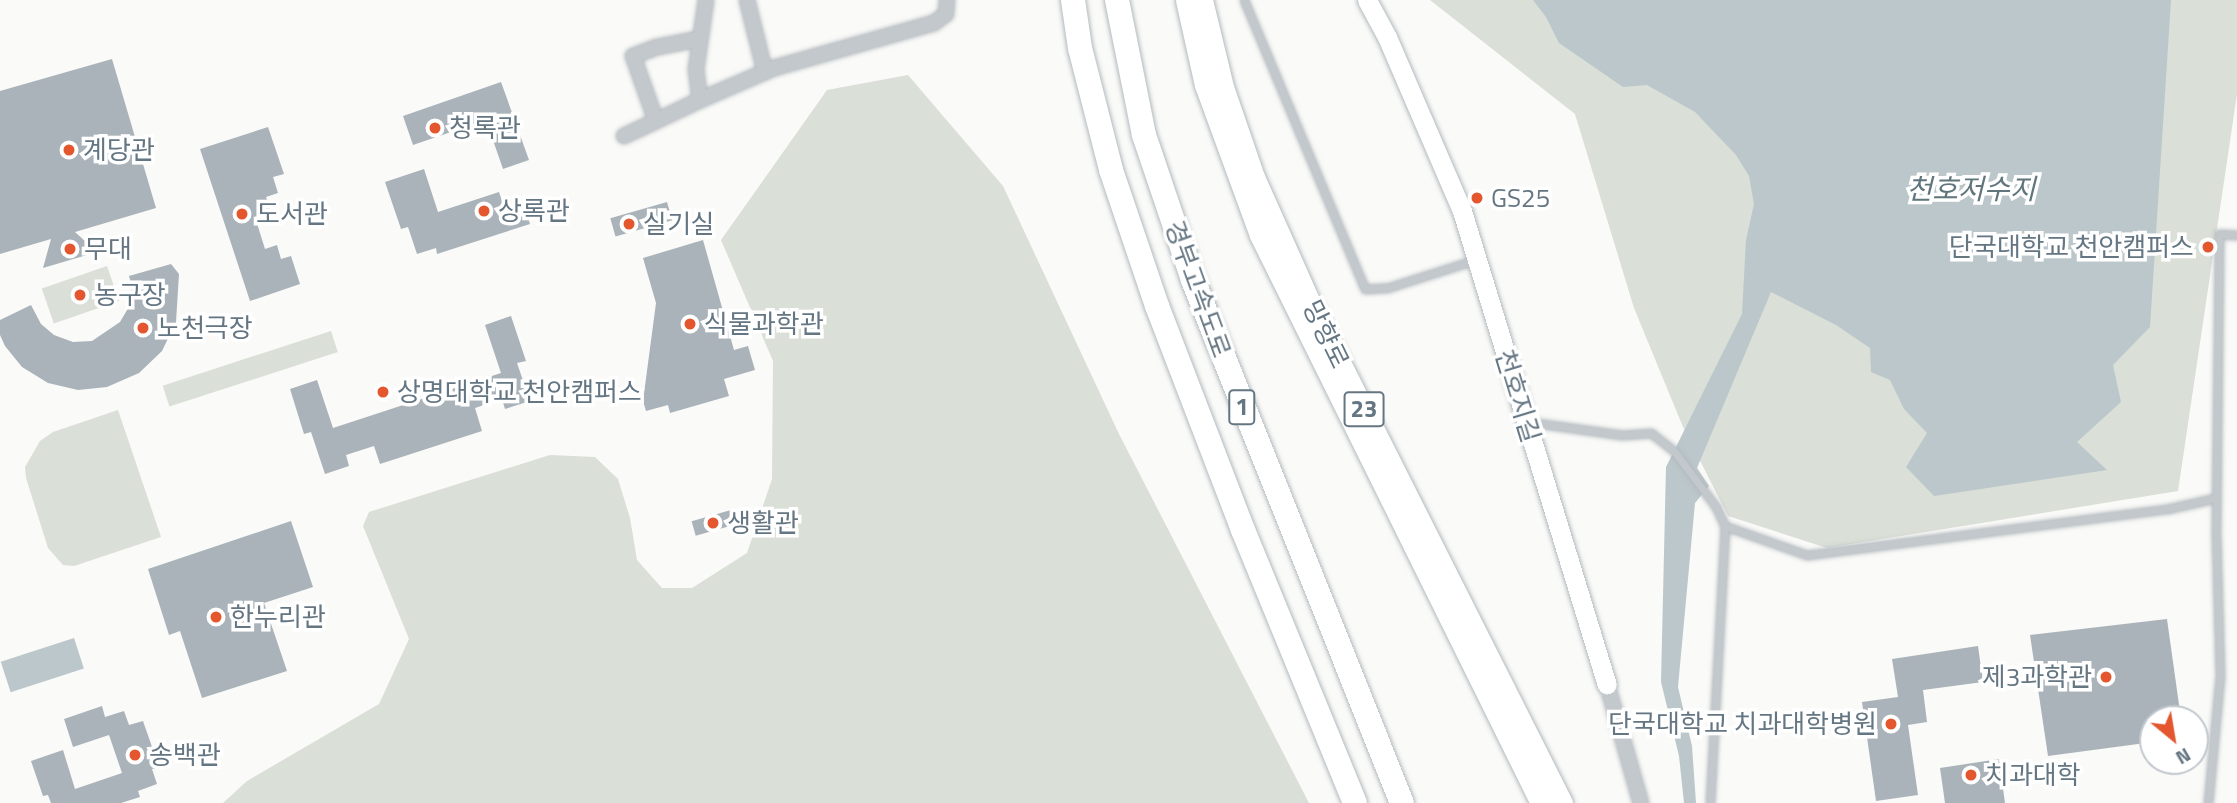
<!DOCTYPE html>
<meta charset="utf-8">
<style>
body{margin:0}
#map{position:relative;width:2237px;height:803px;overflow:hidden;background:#fafaf8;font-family:"Titillium Web","Noto Sans KR",sans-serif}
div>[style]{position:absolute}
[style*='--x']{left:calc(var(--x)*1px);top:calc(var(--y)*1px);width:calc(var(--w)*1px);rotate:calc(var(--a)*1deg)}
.green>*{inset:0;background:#dadfd7;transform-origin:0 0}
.water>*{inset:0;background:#bbc7cb;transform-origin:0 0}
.building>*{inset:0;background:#aab3b9;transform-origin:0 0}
.roads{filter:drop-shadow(0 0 2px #b3babf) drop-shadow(0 0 2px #b3babf)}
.lane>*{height:7px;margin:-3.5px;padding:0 3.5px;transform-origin:3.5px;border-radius:3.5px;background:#c3c8cc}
.street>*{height:14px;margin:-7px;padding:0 7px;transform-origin:7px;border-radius:7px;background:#c3c8cc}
.secondary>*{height:19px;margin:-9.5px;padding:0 9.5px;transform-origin:9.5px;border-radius:9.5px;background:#fff}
.primary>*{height:21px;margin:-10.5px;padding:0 10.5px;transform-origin:10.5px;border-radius:10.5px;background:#fff}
.highway>*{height:24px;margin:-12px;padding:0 12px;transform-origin:12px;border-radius:12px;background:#fff}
.dots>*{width:19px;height:19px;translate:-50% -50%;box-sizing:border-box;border:4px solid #fff;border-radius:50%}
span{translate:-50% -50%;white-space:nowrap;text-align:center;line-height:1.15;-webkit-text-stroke:7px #fff;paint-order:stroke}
.shield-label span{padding:2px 5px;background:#fff;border:2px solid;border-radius:5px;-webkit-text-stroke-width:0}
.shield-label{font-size:24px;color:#657683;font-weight:700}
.poi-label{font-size:26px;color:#657683}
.left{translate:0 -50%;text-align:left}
.right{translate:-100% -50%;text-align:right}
.street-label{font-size:26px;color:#657683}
.water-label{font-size:28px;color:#60757c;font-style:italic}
.north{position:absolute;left:2139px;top:705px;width:70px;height:70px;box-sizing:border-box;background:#fff;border:2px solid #c1c8cd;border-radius:50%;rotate:150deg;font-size:19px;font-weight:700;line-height:28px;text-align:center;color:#657683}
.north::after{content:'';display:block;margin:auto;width:24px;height:32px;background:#e4572e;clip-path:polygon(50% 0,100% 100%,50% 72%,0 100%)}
</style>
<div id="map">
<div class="green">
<i style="clip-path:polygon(1430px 0,2237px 0,2237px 94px,2178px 491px,1827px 548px,1728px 516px,1683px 427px,1634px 308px,1575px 114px)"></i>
<i style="clip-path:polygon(908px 75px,1003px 186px,1119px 434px,1309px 803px,223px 803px,247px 781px,379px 704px,409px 639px,363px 526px,369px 512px,550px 455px,595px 457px,618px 479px,630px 518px,637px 560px,662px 588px,692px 588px,747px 553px,772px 479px,773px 361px,721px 240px,827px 90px)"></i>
<i style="left:107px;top:266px;width:37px;height:69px;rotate:71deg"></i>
<i style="left:331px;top:331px;width:22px;height:177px;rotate:72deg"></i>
<i style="clip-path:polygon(118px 410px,161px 537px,74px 566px,63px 565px,48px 548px,26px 478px,25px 467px,40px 441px,53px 432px)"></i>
</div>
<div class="water">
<i style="clip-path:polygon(1533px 0,2171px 0,2150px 327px,2113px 365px,2121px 402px,2077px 442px,2107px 470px,1934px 496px,1906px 467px,1927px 433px,1904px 409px,1890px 380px,1871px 372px,1870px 348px,1836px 325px,1771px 292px,1697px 468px,1709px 486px,1695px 503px,1678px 687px,1692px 746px,1696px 803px,1684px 803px,1679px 756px,1661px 682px,1666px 467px,1742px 314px,1746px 240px,1754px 204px,1749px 176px,1736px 155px,1695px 112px,1647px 85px,1623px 87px,1559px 43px,1546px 17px)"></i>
<i style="left:74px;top:638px;width:32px;height:77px;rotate:72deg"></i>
</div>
<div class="building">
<i style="clip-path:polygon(112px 59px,156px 208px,75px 232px,97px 252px,43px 268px,51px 239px,0 254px,0 91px)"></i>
<i style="clip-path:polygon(501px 82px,529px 160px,503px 169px,486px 120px,413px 145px,403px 116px)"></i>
<i style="clip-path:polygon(268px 127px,284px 174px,273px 177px,278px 193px,266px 197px,271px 211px,255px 217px,265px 249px,277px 245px,281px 259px,291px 256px,300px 284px,250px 301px,200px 149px)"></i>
<i style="clip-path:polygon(424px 169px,438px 212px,499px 192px,505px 210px,524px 204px,530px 224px,437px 254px,436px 248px,417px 254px,408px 227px,401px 229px,385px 182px)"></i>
<i style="left:667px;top:202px;width:19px;height:59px;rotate:74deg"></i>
<i style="clip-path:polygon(703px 240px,734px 350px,748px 346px,755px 370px,724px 379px,729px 396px,670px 413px,668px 405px,646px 411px,643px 401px,656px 303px,643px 258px)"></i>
<i style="clip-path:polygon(171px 264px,179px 274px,176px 322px,162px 351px,139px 373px,107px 387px,78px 390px,48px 383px,22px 367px,5px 346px,0 335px,0 320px,31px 305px,41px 324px,54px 335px,73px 342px,92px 341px,120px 322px,130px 305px,132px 287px,129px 276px)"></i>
<i style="clip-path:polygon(511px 316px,526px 361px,517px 363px,530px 401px,505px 409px,502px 399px,475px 408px,482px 431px,380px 464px,374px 446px,346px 455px,349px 466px,325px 474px,311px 432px,304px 434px,290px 389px,317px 380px,333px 428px,501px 373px,485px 325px)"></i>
<i style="left:731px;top:510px;width:15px;height:41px;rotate:74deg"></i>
<i style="clip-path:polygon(291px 521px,313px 587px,264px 603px,287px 671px,202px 698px,180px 631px,169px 635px,148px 569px)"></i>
<i style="clip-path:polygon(2167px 619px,2181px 719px,2153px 719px,2153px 742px,2048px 756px,2030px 635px)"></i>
<i style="clip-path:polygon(1978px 646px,1983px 682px,1923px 690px,1927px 722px,1908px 725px,1918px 795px,1876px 801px,1862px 702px,1898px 697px,1892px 659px)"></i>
<i style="clip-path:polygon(102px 706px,105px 717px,124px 711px,129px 725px,143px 721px,159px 767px,152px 769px,157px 784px,138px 791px,140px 797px,121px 803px,51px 803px,48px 795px,43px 796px,31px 761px,63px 750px,75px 789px,122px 773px,109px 735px,73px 747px,64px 719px)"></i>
<i style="clip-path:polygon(1999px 759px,2005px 803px,1945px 803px,1940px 768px)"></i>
</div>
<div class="roads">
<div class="lane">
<i style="--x:1244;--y:0;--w:313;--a:67.3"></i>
<i style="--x:1365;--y:289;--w:22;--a:-3"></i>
<i style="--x:1387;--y:288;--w:92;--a:-17.7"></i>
<i style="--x:1529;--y:422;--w:94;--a:8"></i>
<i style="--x:1622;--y:435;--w:29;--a:-4"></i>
<i style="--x:1651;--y:433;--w:29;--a:38"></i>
<i style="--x:1674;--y:451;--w:70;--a:53.1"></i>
<i style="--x:1716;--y:507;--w:21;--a:65"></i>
<i style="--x:1725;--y:526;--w:277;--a:93.1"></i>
<i style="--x:1725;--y:526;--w:87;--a:19.5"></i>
<i style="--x:1807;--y:555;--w:363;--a:-7.3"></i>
<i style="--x:2167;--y:509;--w:50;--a:-12.7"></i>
<i style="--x:2208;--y:803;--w:128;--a:-84.6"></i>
<i style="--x:2220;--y:676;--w:146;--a:-91.6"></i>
<i style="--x:2216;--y:530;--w:296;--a:-89.4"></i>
<i style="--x:2219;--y:234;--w:18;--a:3"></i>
</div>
<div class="street">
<i style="--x:706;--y:0;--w:70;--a:98.2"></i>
<i style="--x:696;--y:69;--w:31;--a:83"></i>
<i style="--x:700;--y:100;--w:81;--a:-23.4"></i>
<i style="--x:774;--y:68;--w:166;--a:-15.7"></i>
<i style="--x:934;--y:23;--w:15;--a:-37"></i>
<i style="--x:946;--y:14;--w:14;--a:-86"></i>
<i style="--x:747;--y:0;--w:74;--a:76"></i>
<i style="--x:699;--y:39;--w:43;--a:169.2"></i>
<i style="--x:657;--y:47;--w:26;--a:159"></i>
<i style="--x:633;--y:56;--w:69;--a:70.5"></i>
<i style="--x:656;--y:121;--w:49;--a:-25.5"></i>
<i style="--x:624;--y:136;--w:35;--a:-25"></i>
<i style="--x:1607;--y:684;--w:124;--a:74.1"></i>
</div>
<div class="secondary">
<i style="--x:1367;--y:0;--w:42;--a:61.6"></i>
<i style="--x:1387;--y:37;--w:189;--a:66.7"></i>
<i style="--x:1462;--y:211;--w:495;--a:73"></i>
</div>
<div class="primary">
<i style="--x:1186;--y:0;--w:87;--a:77.4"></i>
<i style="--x:1205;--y:85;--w:160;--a:69.9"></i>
<i style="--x:1260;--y:235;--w:634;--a:63.68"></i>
<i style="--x:1202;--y:0;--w:89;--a:76.4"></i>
<i style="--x:1223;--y:87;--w:95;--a:71"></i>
<i style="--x:1254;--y:177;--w:138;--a:66"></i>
<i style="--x:1310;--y:303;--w:560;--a:63.25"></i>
</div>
<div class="highway">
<i style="--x:1073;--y:0;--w:49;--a:81.7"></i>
<i style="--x:1080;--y:48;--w:126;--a:75.7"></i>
<i style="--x:1111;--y:170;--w:144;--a:71.3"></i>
<i style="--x:1157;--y:306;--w:240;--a:69"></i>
<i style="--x:1243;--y:530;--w:295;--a:67.7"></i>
<i style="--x:1117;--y:0;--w:138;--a:78.7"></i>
<i style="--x:1144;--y:135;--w:153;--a:71.3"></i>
<i style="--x:1193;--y:280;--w:563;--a:68.22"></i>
</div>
</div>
<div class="dots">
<i style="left:435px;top:128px;background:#e4572e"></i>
<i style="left:69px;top:150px;background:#e4572e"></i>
<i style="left:1477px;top:198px;background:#e4572e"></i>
<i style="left:484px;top:211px;background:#e4572e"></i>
<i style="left:242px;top:214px;background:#e4572e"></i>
<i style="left:629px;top:224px;background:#e4572e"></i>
<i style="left:2208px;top:247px;background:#e4572e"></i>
<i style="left:70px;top:249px;background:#e4572e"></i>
<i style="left:80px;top:295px;background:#e4572e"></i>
<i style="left:690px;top:324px;background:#e4572e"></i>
<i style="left:143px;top:328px;background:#e4572e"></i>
<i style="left:383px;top:392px;background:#e4572e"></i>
<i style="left:713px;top:523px;background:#e4572e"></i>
<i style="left:216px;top:617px;background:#e4572e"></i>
<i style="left:2106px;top:677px;background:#e4572e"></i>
<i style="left:1891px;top:724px;background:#e4572e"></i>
<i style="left:135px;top:755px;background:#e4572e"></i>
<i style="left:1971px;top:775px;background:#e4572e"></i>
</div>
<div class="shield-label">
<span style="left:1242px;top:407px">1</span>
<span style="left:1364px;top:409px">23</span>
</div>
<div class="poi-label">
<span class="left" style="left:449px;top:128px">청록관</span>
<span class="left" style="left:83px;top:150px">계당관</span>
<span class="left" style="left:1491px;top:198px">GS25</span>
<span class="left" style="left:498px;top:211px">상록관</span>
<span class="left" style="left:256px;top:214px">도서관</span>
<span class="left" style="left:643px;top:224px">실기실</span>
<span class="right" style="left:2194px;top:247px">단국대학교 천안캠퍼스</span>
<span class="left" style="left:84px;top:249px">무대</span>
<span class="left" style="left:94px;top:295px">농구장</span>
<span class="left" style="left:704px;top:324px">식물과학관</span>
<span class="left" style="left:157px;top:328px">노천극장</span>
<span class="left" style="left:397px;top:392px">상명대학교 천안캠퍼스</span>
<span class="left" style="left:727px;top:523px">생활관</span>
<span class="left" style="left:230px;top:617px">한누리관</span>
<span class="right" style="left:2092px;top:677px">제3과학관</span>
<span class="right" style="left:1877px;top:724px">단국대학교 치과대학병원</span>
<span class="left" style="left:149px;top:755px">송백관</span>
<span class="left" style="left:1985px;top:775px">치과대학</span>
</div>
<div class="street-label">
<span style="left:1198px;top:289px;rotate:70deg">경부고속도로</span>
<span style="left:1326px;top:334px;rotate:64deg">망향로</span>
<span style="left:1518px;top:396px;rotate:73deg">천호지길</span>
</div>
<div class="water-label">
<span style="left:1971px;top:189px">천호저수지</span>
</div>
<div class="north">N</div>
</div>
